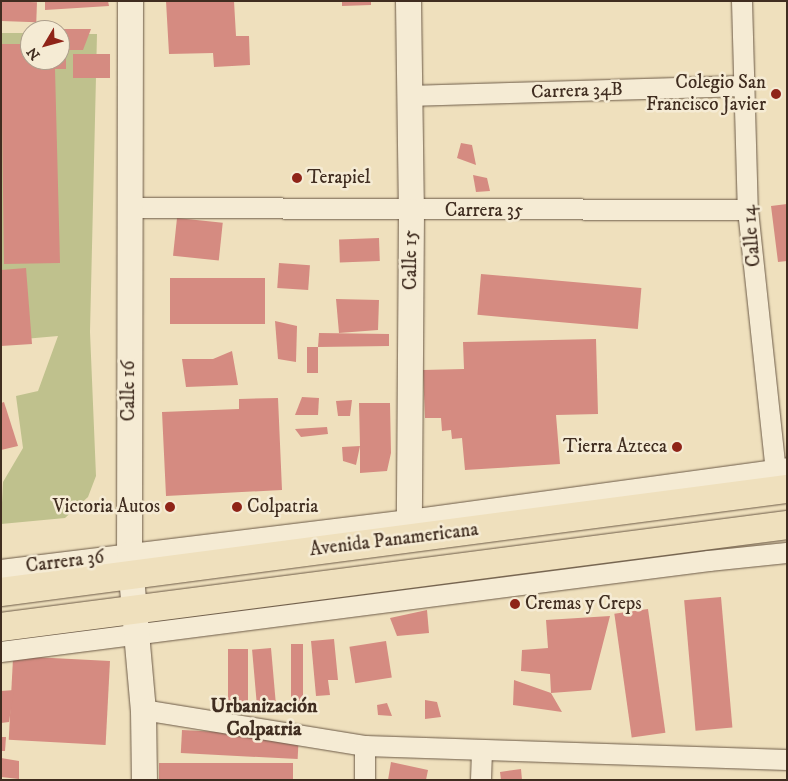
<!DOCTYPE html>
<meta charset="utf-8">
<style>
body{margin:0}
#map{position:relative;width:788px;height:781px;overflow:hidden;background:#efe0bd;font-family:"IM FELL DW Pica",serif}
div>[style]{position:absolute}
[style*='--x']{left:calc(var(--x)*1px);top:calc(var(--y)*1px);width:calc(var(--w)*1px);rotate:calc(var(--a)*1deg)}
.green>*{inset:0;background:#bfc18d}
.building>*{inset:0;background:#d58b81;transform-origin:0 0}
.roads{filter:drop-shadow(0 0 1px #6c5a47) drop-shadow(0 0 1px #6c5a47)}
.minor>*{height:20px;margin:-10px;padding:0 10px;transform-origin:10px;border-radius:10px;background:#f5ebd4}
.tertiary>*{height:25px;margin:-12.5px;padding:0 12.5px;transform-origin:12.5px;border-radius:12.5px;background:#f5ebd4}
.primary>*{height:28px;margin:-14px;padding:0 14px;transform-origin:14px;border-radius:14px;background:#efe0bd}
.dots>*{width:14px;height:14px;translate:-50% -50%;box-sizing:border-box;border:2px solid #f5ebd4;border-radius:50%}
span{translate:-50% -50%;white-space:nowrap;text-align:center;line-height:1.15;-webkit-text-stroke:5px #f5ebd4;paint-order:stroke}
.poi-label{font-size:19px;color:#402d20}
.right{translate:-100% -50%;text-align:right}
.left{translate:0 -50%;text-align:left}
.street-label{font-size:19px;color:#402d20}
.neighbourhood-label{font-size:20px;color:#402d20;font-weight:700}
.frame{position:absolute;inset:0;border:2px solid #402d20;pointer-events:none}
.north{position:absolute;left:20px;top:20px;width:50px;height:50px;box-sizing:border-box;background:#f5ebd4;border:1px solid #ad9f8c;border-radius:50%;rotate:233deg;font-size:14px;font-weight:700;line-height:20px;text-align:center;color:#402d20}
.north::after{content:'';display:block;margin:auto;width:18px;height:22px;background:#8f2418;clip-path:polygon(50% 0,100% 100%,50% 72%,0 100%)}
</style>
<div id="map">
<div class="green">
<i style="clip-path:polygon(1px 33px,30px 33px,30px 60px,60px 60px,60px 34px,97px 34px,90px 332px,96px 476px,88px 497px,65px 518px,1px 524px,3px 482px,23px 448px,16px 396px,38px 391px,58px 336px,1px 341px)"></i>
</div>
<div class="building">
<i style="left:2px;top:1px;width:35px;height:20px;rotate:2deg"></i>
<i style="clip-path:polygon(45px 1px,108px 1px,109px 6px,45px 10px)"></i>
<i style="clip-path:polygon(166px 1px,234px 1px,236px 36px,249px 36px,250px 65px,214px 67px,213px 53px,169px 54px)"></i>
<i style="clip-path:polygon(342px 1px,371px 1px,371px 5px,342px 6px)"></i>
<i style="clip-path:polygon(60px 29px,91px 29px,83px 50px,60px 50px)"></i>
<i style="clip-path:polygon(1px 44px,30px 44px,30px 60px,60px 60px,60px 54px,66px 54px,66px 69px,55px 69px,60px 263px,4px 264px)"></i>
<i style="left:73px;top:54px;width:37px;height:24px"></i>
<i style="clip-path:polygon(461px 143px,472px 145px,476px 165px,457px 158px)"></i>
<i style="clip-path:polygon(473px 175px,487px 178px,490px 191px,476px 192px)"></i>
<i style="clip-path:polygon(787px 204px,787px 261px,778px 262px,771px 206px)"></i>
<i style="left:177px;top:218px;width:46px;height:38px;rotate:6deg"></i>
<i style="left:379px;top:238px;width:23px;height:40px;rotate:88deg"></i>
<i style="left:279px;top:263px;width:31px;height:25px;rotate:4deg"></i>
<i style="clip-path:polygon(26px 268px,32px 344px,1px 346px,1px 270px)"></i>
<i style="left:481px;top:274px;width:161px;height:41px;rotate:5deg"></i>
<i style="left:170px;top:278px;width:95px;height:46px"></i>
<i style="clip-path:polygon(336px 299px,379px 300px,378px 330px,339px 333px)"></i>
<i style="clip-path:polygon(275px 321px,297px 326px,296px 362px,278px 359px)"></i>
<i style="clip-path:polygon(319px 333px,389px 334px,389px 346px,318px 347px)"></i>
<i style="clip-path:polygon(596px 339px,598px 414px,556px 415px,560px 464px,465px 470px,462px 438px,452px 439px,451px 430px,442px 431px,441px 418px,425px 418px,423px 370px,464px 369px,463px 342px)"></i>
<i style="left:318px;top:347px;width:26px;height:11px;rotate:90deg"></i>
<i style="clip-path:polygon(232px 351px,238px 385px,186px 387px,182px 359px,213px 359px)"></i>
<i style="clip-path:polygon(302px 397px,319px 398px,318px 415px,295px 415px)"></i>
<i style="clip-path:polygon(278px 398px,282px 490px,166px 496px,162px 412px,239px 409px,239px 399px)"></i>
<i style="clip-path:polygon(352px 400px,350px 416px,338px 416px,336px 401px)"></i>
<i style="clip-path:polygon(4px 402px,18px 446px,1px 450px,1px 403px)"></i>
<i style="clip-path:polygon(359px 403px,390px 403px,391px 453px,387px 471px,360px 473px,360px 446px,356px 465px,343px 461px,342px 447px,360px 446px)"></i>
<i style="clip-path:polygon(327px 427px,328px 434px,301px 437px,295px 429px)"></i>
<i style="left:721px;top:597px;width:131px;height:37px;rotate:85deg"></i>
<i style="left:648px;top:609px;width:125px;height:34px;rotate:82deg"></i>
<i style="clip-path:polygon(427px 610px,429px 633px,397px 636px,390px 618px)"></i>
<i style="clip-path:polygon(610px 616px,591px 690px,551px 693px,562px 712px,513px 705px,514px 680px,551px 693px,550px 674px,521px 671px,522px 650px,548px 648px,546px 620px)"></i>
<i style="clip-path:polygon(334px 639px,338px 680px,328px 680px,330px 695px,316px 696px,311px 641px)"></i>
<i style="left:386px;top:641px;width:37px;height:37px;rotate:81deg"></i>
<i style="left:291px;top:644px;width:12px;height:60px"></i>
<i style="left:271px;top:648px;width:57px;height:19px;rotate:85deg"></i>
<i style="left:228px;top:649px;width:20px;height:55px"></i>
<i style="left:110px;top:661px;width:84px;height:97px;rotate:93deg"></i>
<i style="clip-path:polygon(14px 690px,9px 722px,1px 723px,1px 691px)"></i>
<i style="clip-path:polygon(425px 700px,437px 702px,441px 717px,425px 719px)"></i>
<i style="clip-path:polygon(387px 703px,392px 716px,378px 715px,377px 705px)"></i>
<i style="left:182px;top:730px;width:117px;height:23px;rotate:3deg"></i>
<i style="clip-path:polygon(1px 737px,6px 737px,5px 751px,1px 751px)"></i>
<i style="clip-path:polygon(1px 758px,19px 761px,19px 779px,1px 777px)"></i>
<i style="clip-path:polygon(391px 762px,428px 770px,426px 780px,388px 780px)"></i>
<i style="left:159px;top:763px;width:134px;height:17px"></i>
<i style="clip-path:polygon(521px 769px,522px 780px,501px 780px,500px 772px)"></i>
</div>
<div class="roads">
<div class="minor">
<i style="--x:742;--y:1;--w:209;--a:88.4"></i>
<i style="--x:748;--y:210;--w:262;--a:83.9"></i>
<i style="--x:410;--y:96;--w:334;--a:-1.7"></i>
<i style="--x:129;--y:208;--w:619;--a:0.19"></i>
<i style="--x:1;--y:570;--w:411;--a:-7"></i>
<i style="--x:409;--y:520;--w:382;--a:-7.8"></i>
<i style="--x:1;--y:652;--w:714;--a:-7.32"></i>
<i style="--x:709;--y:561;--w:78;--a:-5.9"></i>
<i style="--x:143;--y:710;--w:225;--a:9.2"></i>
<i style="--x:365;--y:746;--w:422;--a:1.9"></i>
<i style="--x:365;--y:746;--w:34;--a:90"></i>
<i style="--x:481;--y:780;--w:28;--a:-88"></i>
</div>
<div class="tertiary">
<i style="--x:130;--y:1;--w:553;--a:90.1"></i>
<i style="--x:129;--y:554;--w:157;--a:84.9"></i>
<i style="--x:143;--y:710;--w:70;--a:89.2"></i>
<i style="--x:408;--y:1;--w:210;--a:89.2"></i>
<i style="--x:411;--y:211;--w:309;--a:90.4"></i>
</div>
<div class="primary">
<i style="--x:1;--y:592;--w:793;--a:-7.47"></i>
<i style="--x:1;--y:627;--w:793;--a:-7.39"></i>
</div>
</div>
<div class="dots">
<i style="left:776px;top:94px;background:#8f2418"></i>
<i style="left:297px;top:178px;background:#8f2418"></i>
<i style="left:677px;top:447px;background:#8f2418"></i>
<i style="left:170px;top:507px;background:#8f2418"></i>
<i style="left:237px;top:507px;background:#8f2418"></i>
<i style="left:515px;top:604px;background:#8f2418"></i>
</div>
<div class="poi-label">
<span class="right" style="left:766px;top:94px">Colegio San<br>Francisco Javier</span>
<span class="left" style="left:307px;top:178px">Terapiel</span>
<span class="right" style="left:667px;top:447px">Tierra Azteca</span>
<span class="right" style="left:160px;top:507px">Victoria Autos</span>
<span class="left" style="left:247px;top:507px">Colpatria</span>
<span class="left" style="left:525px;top:604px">Cremas y Creps</span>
</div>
<div class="street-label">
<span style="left:577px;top:91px;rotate:-2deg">Carrera 34B</span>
<span style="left:484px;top:211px">Carrera 35</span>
<span style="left:752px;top:236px;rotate:-95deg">Calle 14</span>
<span style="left:411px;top:260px;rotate:-90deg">Calle 15</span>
<span style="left:129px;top:391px;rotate:-90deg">Calle 16</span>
<span style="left:394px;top:540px;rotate:-7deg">Avenida Panamericana</span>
<span style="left:65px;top:562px;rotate:-7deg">Carrera 36</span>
</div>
<div class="neighbourhood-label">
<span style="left:264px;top:718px">Urbanización<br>Colpatria</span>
</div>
<div class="frame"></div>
<div class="north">N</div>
</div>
